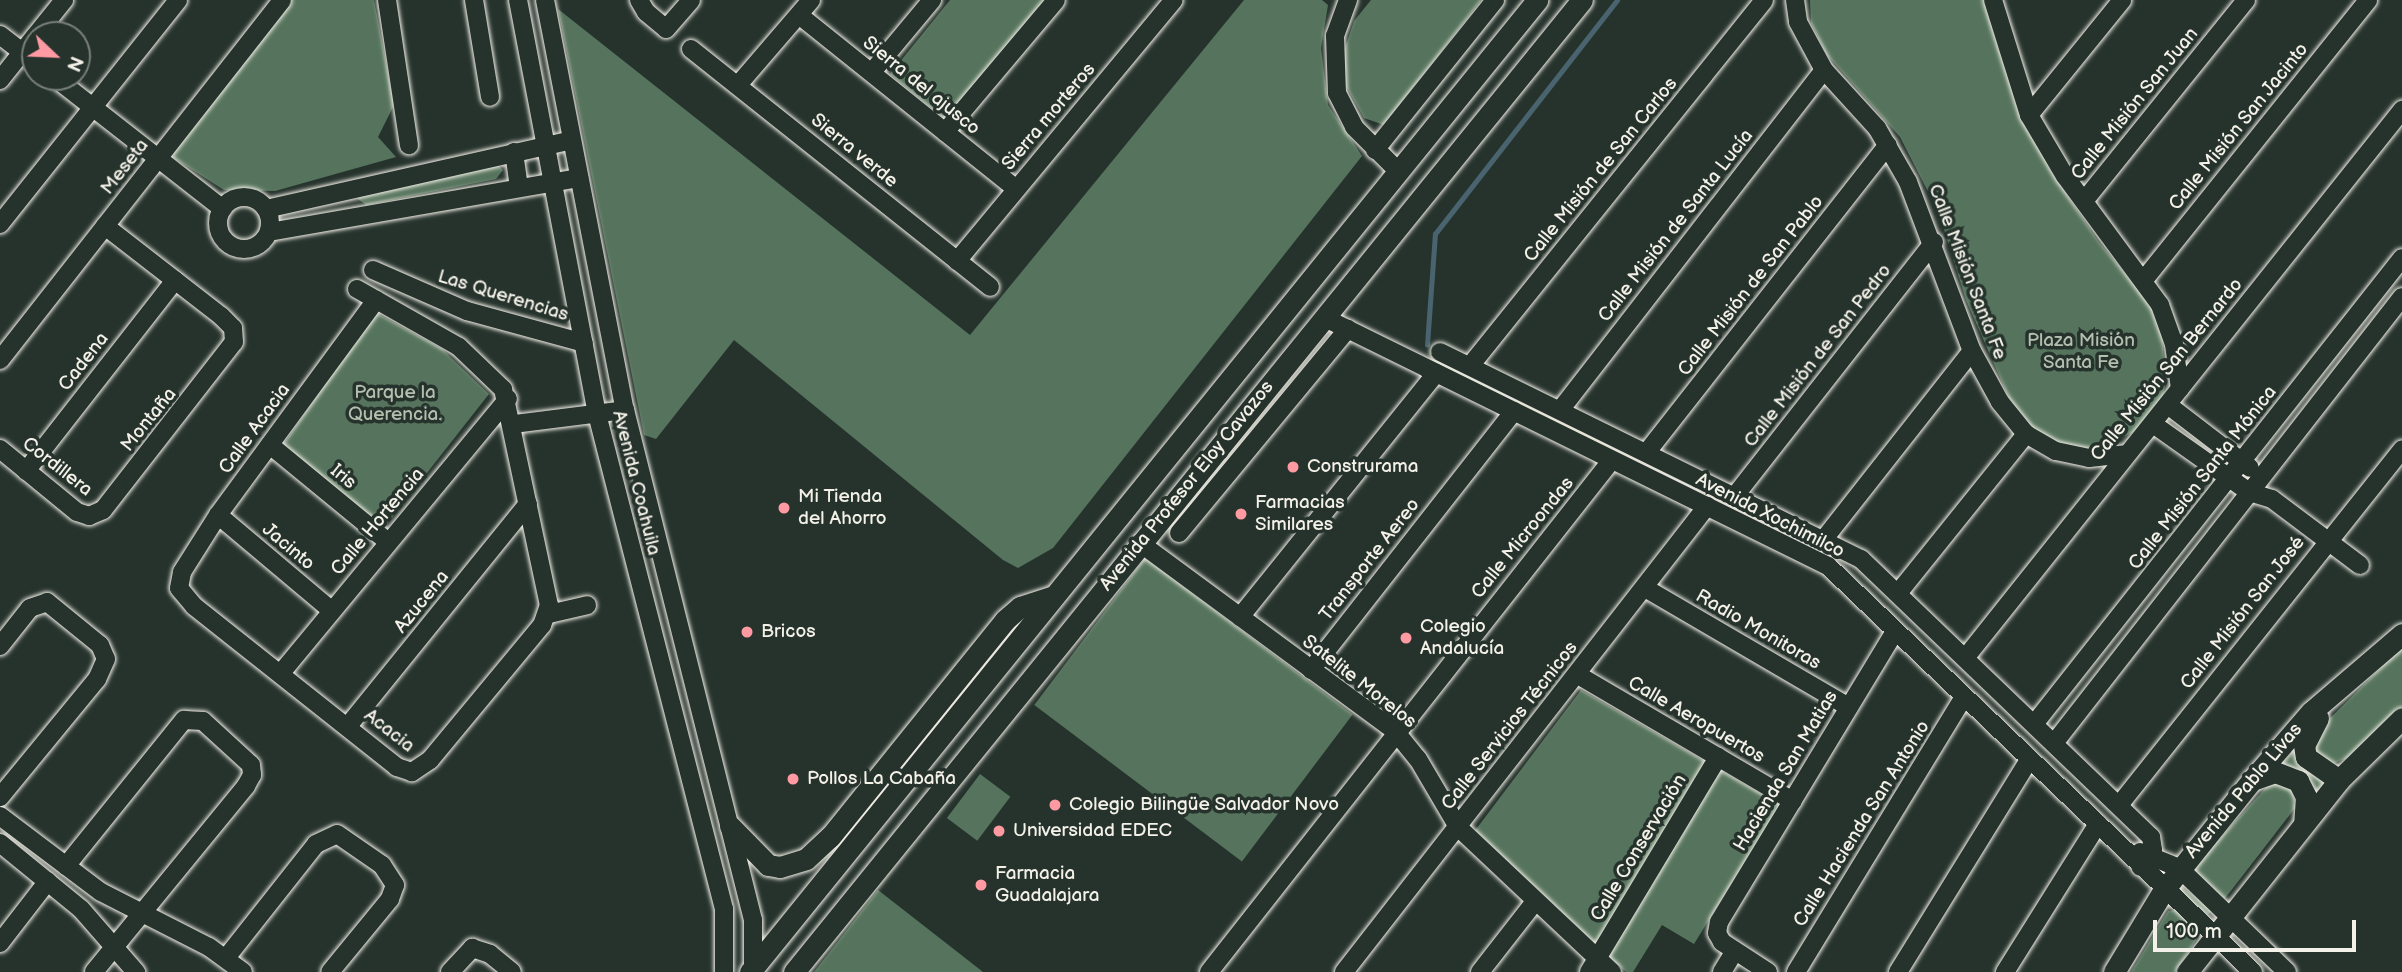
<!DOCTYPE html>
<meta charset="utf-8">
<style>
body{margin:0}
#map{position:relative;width:2402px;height:972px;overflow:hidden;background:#26332d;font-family:"Balsamiq Sans",sans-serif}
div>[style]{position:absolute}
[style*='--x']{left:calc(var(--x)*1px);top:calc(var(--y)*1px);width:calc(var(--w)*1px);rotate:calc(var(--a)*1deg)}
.green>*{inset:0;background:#56745d;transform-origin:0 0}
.stream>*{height:4.5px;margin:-2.25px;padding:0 2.25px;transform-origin:2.25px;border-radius:2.25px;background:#4a646f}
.roads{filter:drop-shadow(0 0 2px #f4f1e8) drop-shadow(0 0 2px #f4f1e8)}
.minor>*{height:18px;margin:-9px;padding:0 9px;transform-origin:9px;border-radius:9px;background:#26332d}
.minor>.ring{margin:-9px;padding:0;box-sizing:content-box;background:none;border:18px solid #26332d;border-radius:50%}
.major>*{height:21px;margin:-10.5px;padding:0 10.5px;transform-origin:10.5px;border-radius:10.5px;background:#26332d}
.dots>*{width:19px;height:19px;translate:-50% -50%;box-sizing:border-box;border:4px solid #26332d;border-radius:50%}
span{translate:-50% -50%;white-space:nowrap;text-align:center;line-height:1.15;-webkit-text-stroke:7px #26332d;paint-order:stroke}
.street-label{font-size:19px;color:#f4f1e8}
.park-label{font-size:19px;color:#b5bfb0}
.poi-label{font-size:19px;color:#f4f1e8}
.left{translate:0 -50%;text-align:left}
.north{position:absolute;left:21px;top:21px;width:70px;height:70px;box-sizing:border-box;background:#26332d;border:2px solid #787f78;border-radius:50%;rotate:113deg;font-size:19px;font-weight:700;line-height:28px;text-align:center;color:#f4f1e8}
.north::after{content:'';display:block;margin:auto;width:24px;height:32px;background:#ff9aa2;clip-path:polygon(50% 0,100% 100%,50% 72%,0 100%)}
.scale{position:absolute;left:2153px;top:920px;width:203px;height:32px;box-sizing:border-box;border:4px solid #f4f1e8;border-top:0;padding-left:9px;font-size:21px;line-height:24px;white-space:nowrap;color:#f4f1e8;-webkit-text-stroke:5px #26332d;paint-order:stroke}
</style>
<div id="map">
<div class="green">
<i style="clip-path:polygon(289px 0,374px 0,394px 105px,378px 137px,396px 157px,275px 191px,224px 190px,174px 158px,173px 150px)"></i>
<i style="clip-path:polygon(950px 0,1045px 0,946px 120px,890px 74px)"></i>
<i style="clip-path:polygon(1244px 0,1322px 0,1328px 5px,1321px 48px,1328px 105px,1362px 156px,1053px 548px,1018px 568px,1003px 560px,734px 340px,656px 439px,644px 435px,558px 9px,970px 335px)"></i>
<i style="clip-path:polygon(1371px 0,1481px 0,1384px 125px,1364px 118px,1346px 86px,1343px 54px,1354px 21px)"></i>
<i style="clip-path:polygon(1810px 0,1986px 0,2015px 96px,2050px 170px,2098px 241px,2154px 309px,2162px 327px,2165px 386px,2161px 403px,2143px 428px,2089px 452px,2065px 447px,2032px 429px,2013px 407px,1966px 300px,1939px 213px,1900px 137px,1827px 55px,1811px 23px)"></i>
<i style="clip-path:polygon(495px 163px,503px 170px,496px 179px,366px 205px,358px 199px,358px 196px)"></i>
<i style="clip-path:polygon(378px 314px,442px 349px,489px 394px,386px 525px,379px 525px,283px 445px,370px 319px)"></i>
<i style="left:1145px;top:558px;width:260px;height:184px;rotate:37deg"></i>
<i style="clip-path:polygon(2402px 647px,2402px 707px,2352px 756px,2330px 765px,2314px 750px,2315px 733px)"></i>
<i style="clip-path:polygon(1581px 690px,1780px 805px,1694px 944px,1662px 925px,1633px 972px,1626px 972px,1474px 832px)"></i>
<i style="clip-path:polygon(2297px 748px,2328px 782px,2312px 799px,2299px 771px,2282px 763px)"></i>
<i style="left:980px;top:774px;width:38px;height:55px;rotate:37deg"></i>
<i style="clip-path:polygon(2285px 783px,2293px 792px,2295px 808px,2223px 901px,2191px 871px,2269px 784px)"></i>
<i style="left:2181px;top:886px;width:39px;height:6px;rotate:38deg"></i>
<i style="clip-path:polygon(878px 890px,969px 961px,983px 972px,814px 972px)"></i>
<i style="clip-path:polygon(2176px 910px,2200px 934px,2175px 972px,2131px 972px,2168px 911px)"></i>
</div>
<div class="stream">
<i style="--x:1427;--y:345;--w:111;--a:-85.9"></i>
<i style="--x:1435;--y:234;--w:296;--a:-52.1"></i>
</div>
<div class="roads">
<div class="minor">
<i style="--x:387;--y:0;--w:147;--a:81.4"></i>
<i style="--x:474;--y:0;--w:98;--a:80.6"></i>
<i style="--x:518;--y:0;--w:421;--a:79.2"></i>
<i style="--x:597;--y:414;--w:511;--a:75.61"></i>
<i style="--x:724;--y:909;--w:63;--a:90"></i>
<i style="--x:545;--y:0;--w:418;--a:79"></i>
<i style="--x:625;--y:410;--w:526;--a:75.91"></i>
<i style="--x:753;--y:920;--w:52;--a:90"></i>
<i style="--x:639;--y:0;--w:14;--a:60"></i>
<i style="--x:646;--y:12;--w:26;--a:40"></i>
<i style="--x:666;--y:29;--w:38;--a:-49"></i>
<i style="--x:1348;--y:0;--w:38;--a:110"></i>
<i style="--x:1335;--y:36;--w:57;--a:88"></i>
<i style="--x:1337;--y:93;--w:38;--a:63"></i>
<i style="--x:1354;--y:127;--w:61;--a:45"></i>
<i style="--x:1795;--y:0;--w:22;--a:82"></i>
<i style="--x:1798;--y:22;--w:55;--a:61.6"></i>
<i style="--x:1824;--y:70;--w:79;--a:47.6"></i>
<i style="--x:1877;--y:128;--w:62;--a:60.1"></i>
<i style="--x:1908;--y:182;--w:181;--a:69.3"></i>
<i style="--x:1972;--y:351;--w:58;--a:61.2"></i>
<i style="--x:2000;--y:402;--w:41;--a:50.9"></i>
<i style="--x:2026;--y:434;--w:34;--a:30"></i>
<i style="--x:2056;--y:451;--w:34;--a:12"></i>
<i style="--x:2089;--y:458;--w:37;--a:-6"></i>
<i style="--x:1993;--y:0;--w:121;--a:72.6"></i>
<i style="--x:2029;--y:115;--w:71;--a:59.5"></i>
<i style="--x:2065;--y:176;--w:160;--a:53.6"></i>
<i style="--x:2160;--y:305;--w:41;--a:70.3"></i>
<i style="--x:2174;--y:344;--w:45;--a:82.4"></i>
<i style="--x:799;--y:15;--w:278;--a:38.7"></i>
<i style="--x:0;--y:35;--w:44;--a:37.6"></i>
<i style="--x:36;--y:35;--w:45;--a:-51.3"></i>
<i style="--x:691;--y:49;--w:382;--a:38.5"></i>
<i style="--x:872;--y:72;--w:94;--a:-50.2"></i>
<i style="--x:54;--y:77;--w:214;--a:38"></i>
<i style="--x:0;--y:80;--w:56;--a:-51.5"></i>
<i style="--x:738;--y:85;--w:112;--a:-49.3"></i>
<i style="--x:2029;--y:115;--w:148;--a:-51"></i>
<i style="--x:945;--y:132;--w:172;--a:-49.9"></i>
<i style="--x:1375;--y:150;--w:192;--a:-51.3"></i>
<i style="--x:514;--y:152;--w:36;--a:82"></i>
<i class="ring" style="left:218px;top:197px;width:34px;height:34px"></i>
<i style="--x:2084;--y:201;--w:258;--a:-51.1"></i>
<i style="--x:266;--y:209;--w:313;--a:-12.7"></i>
<i style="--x:0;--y:224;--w:286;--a:-51.5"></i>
<i style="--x:269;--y:232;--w:315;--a:-9.9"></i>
<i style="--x:957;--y:261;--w:339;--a:-50.3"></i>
<i style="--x:373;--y:270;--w:103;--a:23.6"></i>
<i style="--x:467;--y:311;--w:121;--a:15.3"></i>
<i style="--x:2143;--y:281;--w:360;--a:-51.3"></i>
<i style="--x:357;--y:289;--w:117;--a:29.6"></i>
<i style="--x:459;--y:347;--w:61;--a:43.7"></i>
<i style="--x:503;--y:389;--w:221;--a:78"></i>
<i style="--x:549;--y:605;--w:21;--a:109"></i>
<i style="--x:542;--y:625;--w:175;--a:129.7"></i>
<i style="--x:430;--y:760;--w:22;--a:146"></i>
<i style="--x:412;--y:772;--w:16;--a:-162"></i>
<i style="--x:397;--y:767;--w:259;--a:-141.6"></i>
<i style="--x:194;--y:606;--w:23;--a:-130"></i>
<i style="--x:179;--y:588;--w:16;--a:-79"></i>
<i style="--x:182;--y:572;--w:67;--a:-57.7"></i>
<i style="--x:218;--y:515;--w:267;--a:-53.7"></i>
<i style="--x:1325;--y:318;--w:561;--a:26.25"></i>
<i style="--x:1828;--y:566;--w:588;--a:43.69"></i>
<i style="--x:1440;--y:352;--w:469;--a:26.2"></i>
<i style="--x:1861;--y:559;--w:402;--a:43.8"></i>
<i style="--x:2151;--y:837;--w:13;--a:81"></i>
<i style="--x:2153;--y:850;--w:21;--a:127"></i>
<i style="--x:0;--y:360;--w:457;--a:-51.9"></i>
<i style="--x:1470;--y:366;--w:469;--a:-51.2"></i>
<i style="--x:2168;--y:405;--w:103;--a:37.5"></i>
<i style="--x:1561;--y:409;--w:429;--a:-52.2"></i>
<i style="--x:514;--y:424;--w:112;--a:-7.2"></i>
<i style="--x:2153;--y:424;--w:118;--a:35.3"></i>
<i style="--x:2249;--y:492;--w:24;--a:17"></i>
<i style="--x:2272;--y:499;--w:110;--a:36.9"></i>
<i style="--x:270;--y:445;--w:153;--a:39.4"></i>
<i style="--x:0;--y:449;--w:99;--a:39.3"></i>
<i style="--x:77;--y:512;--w:13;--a:18"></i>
<i style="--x:89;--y:516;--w:15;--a:-23"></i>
<i style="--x:103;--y:510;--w:213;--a:-52.1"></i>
<i style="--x:234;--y:342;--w:14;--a:-94"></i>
<i style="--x:233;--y:328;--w:17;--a:-135"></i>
<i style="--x:221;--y:316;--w:147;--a:-142.2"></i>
<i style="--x:1647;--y:452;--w:390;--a:-51.9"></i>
<i style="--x:26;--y:471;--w:242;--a:-52"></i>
<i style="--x:1734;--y:497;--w:324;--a:-51.9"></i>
<i style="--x:218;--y:515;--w:149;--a:40.1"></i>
<i style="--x:1179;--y:533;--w:265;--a:-50.4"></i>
<i style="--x:1824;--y:539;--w:239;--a:-51.8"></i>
<i style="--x:1140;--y:543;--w:317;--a:36.4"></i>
<i style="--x:1395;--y:731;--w:36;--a:51"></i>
<i style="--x:1418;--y:759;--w:79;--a:59.5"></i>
<i style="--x:1458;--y:827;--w:212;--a:43.3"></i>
<i style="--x:1645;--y:588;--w:236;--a:30.3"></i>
<i style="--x:1899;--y:592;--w:203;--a:-51.2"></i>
<i style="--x:549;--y:614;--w:39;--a:-13"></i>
<i style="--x:1240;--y:617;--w:313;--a:-51.2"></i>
<i style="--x:0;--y:646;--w:48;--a:-51.7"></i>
<i style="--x:30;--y:608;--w:18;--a:-19"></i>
<i style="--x:47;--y:602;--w:68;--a:39.1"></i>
<i style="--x:100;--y:645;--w:15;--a:67"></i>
<i style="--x:106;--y:659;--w:22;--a:114"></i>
<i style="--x:97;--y:679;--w:153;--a:129.4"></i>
<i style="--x:1966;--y:657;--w:700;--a:-51.44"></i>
<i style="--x:1311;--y:670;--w:329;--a:-51.9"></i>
<i style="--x:281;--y:673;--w:356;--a:-50.4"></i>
<i style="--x:1578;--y:675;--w:249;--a:30.4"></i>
<i style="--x:2035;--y:723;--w:592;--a:-51.72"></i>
<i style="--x:348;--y:726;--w:286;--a:-51"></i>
<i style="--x:2055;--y:742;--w:564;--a:-52.05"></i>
<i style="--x:2120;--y:804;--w:453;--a:-51.5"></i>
<i style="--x:0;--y:816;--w:126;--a:37"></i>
<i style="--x:101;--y:892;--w:121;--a:27"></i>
<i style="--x:209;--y:947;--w:42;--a:36.3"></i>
<i style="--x:0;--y:843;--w:104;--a:39.2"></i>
<i style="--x:81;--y:909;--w:84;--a:48.9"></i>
<i style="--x:2140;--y:852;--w:42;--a:22.3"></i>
<i style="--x:2179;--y:868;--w:150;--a:43.9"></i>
<i style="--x:66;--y:866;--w:188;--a:-51.1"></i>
<i style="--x:184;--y:720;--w:19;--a:3"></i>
<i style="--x:203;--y:721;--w:65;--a:42.5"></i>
<i style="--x:251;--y:765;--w:10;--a:84"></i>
<i style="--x:252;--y:775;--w:13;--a:119"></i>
<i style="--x:246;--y:786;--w:240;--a:129.3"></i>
<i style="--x:0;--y:943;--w:78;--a:-52.3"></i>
<i style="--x:226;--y:958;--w:145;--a:-51.7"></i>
<i style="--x:316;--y:844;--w:23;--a:-25"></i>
<i style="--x:337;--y:834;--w:55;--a:34.6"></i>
<i style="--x:382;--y:865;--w:24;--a:57"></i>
<i style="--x:395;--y:885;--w:15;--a:110"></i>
<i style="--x:390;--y:899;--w:94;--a:129.4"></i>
<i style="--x:450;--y:972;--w:33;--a:-47"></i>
<i style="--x:472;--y:948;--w:19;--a:18"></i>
<i style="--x:490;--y:954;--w:28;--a:39"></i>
<i style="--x:1209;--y:972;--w:650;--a:-51.81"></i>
<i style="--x:1344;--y:972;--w:591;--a:-52.08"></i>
<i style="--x:1480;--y:972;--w:88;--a:-52"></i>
<i style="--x:1589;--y:972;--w:251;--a:-59"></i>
<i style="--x:1722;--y:972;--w:23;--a:-59"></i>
<i style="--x:1768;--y:972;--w:55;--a:-146.9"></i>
<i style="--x:1722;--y:942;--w:10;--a:-119"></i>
<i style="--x:1717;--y:933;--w:11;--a:-80"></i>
<i style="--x:1719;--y:922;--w:340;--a:-58.8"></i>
<i style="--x:1796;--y:972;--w:322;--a:-58.6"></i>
<i style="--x:1898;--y:972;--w:249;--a:-58.3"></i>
<i style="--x:2005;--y:972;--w:175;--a:-57.9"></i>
</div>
<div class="major">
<i style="--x:2318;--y:718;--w:30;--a:117"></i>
<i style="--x:2304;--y:745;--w:12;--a:81"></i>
<i style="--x:2306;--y:757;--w:40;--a:34.9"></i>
<i style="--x:2252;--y:780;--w:24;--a:-19"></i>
<i style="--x:2275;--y:772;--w:25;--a:21"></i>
<i style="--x:2298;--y:781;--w:18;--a:63"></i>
<i style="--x:2306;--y:797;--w:26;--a:94"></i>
<i style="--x:730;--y:826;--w:54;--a:45.7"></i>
<i style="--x:768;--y:865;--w:12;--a:9"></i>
<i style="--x:780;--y:867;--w:27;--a:-17"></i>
<i style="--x:806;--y:859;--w:33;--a:-43"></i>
<i style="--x:830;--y:837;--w:279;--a:-51.1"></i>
<i style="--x:1005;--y:620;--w:20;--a:-41"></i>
<i style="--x:1020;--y:607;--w:35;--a:-18"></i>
<i style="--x:750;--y:972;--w:1251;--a:-51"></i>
<i style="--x:794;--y:972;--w:1251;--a:-50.97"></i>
<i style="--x:2114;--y:972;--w:95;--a:-58.8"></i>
<i style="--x:2163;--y:891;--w:142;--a:-51.3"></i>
<i style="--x:2252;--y:780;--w:90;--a:-49.1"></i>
<i style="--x:2311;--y:712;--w:120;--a:-40.6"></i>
<i style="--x:2187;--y:972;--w:245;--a:-51.6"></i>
<i style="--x:2339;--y:780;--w:88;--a:-44.5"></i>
</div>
</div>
<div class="dots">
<i style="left:1293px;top:467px;background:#ff9aa2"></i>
<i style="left:784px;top:508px;background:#ff9aa2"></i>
<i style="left:1241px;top:514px;background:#ff9aa2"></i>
<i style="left:747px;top:632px;background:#ff9aa2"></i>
<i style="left:1406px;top:638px;background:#ff9aa2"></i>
<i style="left:793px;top:779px;background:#ff9aa2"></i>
<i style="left:1055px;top:805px;background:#ff9aa2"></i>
<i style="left:999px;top:831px;background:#ff9aa2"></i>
<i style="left:981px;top:885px;background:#ff9aa2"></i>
</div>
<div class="street-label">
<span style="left:921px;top:86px;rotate:39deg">Sierra del ajusco</span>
<span style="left:2135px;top:104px;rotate:-51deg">Calle Misión San Juan</span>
<span style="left:1049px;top:117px;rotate:-50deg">Sierra morteros</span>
<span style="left:2239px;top:127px;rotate:-51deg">Calle Misión San Jacinto</span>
<span style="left:854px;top:151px;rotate:39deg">Sierra verde</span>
<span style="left:125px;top:167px;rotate:-52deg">Meseta</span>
<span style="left:1601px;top:170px;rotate:-51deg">Calle Misión de San Carlos</span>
<span style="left:1676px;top:226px;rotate:-52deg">Calle Misión de Santa Lucía</span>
<span style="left:1967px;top:272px;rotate:69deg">Calle Misión Santa Fe</span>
<span style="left:1751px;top:286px;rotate:-52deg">Calle Misión de San Pablo</span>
<span style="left:503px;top:296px;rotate:17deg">Las Querencias</span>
<span style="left:1818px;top:356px;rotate:-52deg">Calle Misión de San Pedro</span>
<span style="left:84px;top:362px;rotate:-52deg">Cadena</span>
<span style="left:2167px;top:370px;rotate:-51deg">Calle Misión San Bernardo</span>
<span style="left:149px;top:420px;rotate:-51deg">Montaña</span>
<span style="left:255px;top:429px;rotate:-54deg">Calle Acacia</span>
<span style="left:57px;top:467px;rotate:38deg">Cordillera</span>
<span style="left:343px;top:477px;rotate:39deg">Iris</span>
<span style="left:2203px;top:478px;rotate:-52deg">Calle Misión Santa Mónica</span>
<span style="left:636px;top:483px;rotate:76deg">Avenida Coahuila</span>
<span style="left:1187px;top:486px;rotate:-51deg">Avenida Profesor Eloy Cavazos</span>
<span style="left:1770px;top:516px;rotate:27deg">Avenida Xochimilco</span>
<span style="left:378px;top:522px;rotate:-50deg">Calle Hortencia</span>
<span style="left:1523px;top:538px;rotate:-51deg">Calle Microondas</span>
<span style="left:288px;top:547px;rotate:40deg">Jacinto</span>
<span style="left:1370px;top:560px;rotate:-52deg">Transporte Aereo</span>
<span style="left:422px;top:602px;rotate:-51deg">Azucena</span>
<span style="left:2243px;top:613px;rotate:-52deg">Calle Misión San José</span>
<span style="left:1758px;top:630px;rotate:30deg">Radio Monitoras</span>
<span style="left:1359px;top:682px;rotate:38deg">Satelite Morelos</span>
<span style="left:1696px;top:720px;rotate:30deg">Calle Aeropuertos</span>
<span style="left:1510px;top:726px;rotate:-52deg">Calle Servicios Técnicos</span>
<span style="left:389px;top:731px;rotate:38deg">Acacia</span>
<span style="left:1786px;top:771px;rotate:-59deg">Hacienda San Matias</span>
<span style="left:2244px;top:791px;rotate:-50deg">Avenida Pablo Livas</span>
<span style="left:1862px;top:824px;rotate:-58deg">Calle Hacienda San Antonio</span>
<span style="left:1639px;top:848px;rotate:-59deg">Calle Conservación</span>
</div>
<div class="park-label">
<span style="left:2081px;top:352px">Plaza Misión<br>Santa Fe</span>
<span style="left:395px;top:404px">Parque la<br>Querencia.</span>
</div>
<div class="poi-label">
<span class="left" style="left:1307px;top:467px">Construrama</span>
<span class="left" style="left:798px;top:508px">Mi Tienda<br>del Ahorro</span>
<span class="left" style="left:1255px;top:514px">Farmacias<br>Similares</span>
<span class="left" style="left:1420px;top:638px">Colegio<br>Andalucía</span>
<span class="left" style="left:761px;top:632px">Bricos</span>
<span class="left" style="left:807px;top:779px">Pollos La Cabaña</span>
<span class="left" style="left:1069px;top:805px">Colegio Bilingüe Salvador Novo</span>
<span class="left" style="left:1013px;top:831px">Universidad EDEC</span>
<span class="left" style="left:995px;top:885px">Farmacia<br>Guadalajara</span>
</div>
<div class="north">N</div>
<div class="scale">100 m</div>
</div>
